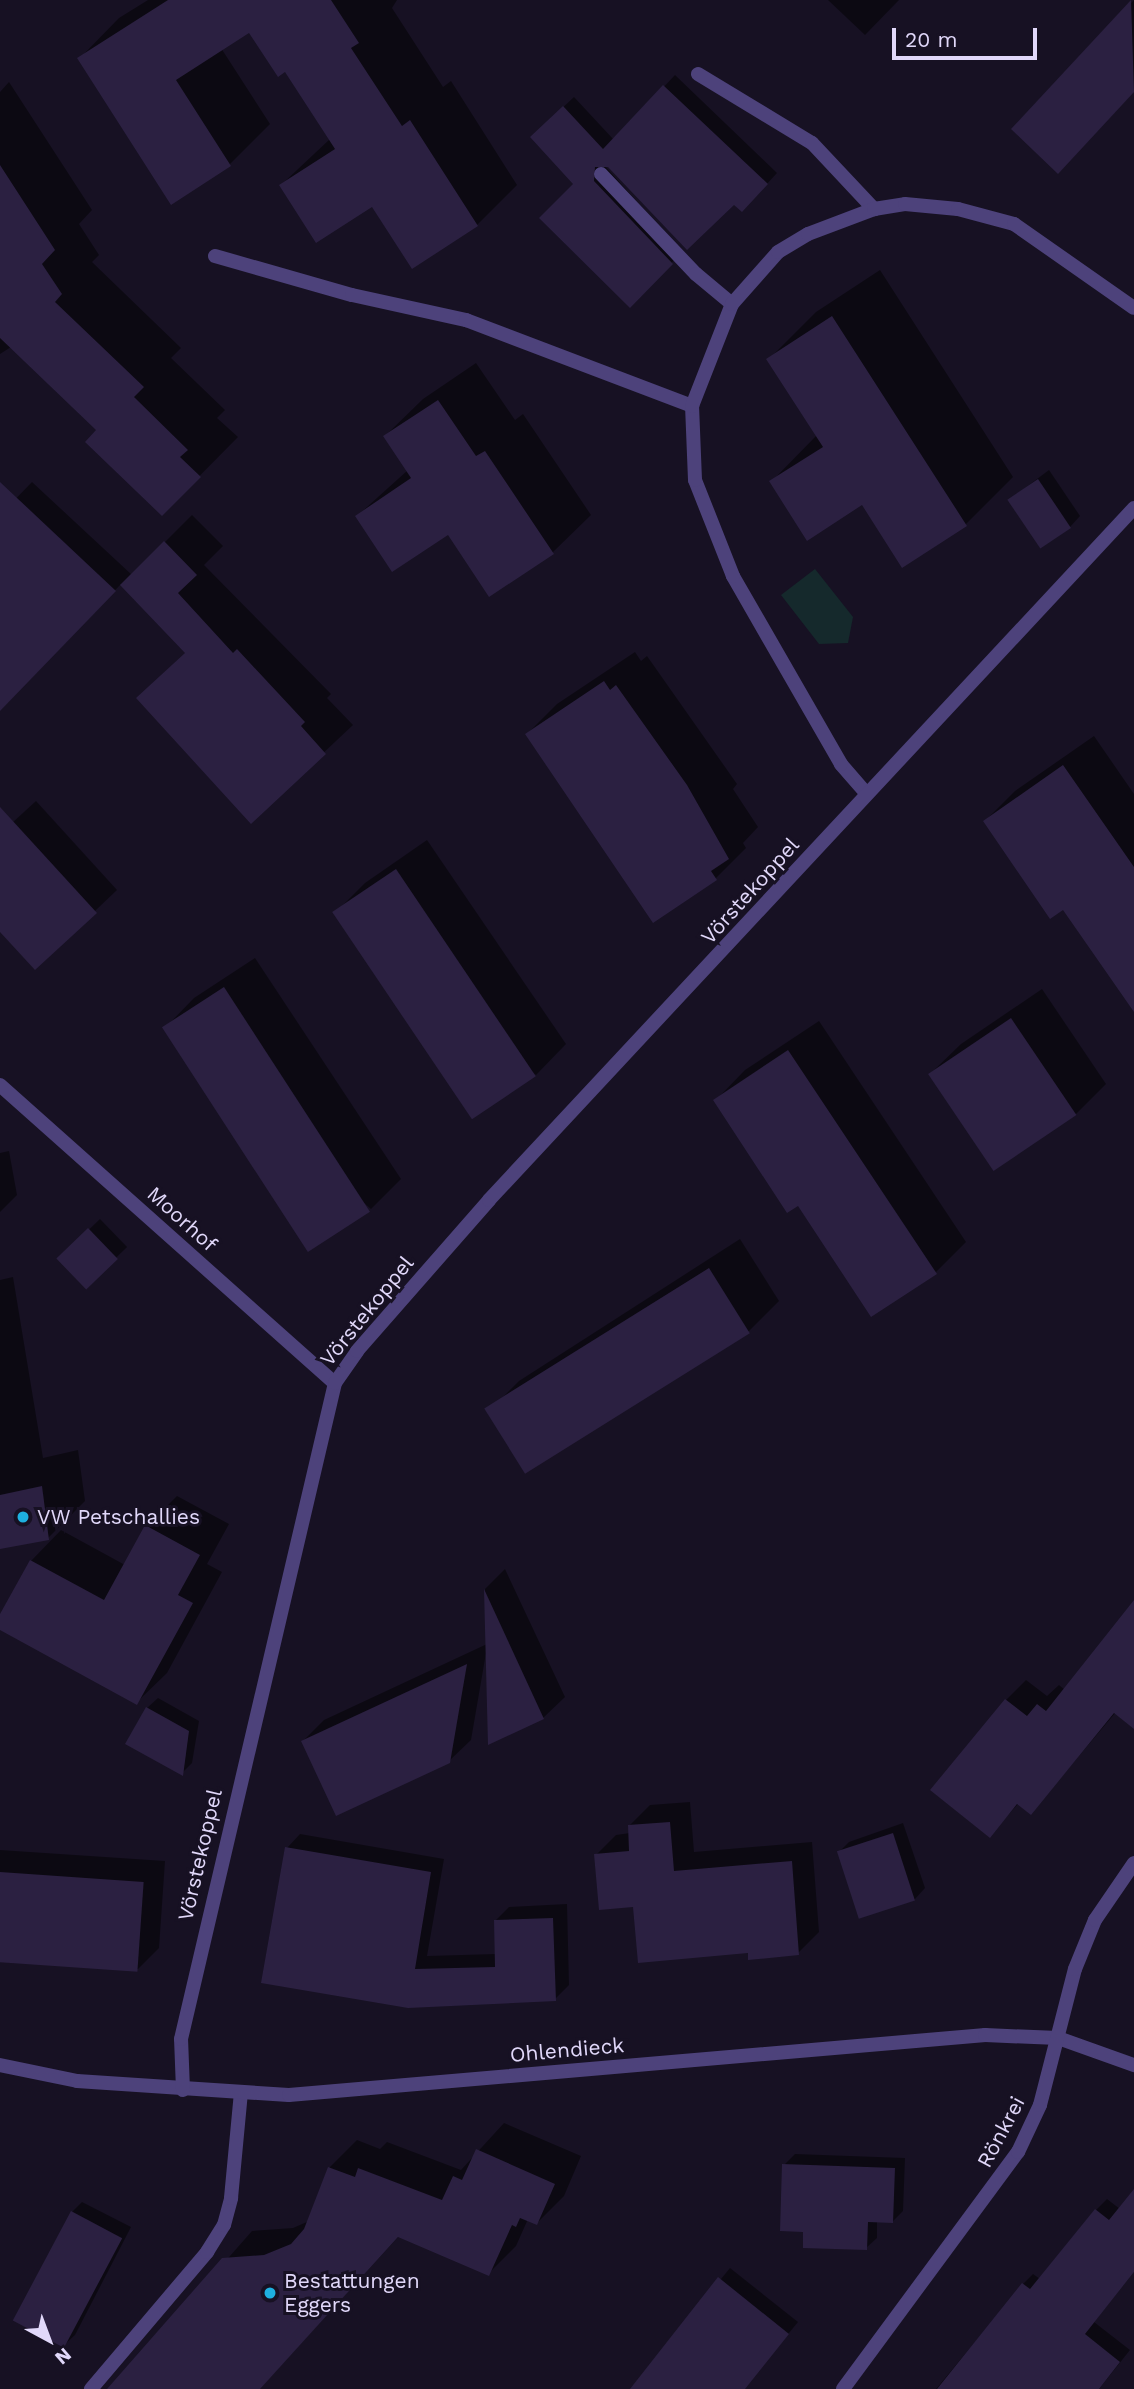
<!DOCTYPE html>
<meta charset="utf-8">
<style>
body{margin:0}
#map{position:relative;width:1134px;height:2389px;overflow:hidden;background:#171123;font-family:"Work Sans",sans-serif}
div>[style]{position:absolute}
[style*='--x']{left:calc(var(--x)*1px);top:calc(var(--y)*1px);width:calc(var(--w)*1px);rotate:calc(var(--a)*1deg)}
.green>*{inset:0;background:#15292c}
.shadow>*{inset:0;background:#0007;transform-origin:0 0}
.building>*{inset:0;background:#2b2041;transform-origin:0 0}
.service>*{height:14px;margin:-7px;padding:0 7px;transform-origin:7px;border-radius:7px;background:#4d427b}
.minor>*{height:14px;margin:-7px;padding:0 7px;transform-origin:7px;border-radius:7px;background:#4d427b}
.dots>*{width:19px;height:19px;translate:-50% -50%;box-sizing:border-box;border:4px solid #171123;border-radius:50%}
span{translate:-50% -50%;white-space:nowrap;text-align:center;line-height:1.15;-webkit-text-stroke:6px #171123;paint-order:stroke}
.street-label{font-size:21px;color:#e1d8fa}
.poi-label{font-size:21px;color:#e1d8fa}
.left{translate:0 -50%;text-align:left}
.north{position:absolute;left:14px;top:2305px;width:70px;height:70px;-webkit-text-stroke:5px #171123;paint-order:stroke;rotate:139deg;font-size:19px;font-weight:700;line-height:28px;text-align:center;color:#e1d8fa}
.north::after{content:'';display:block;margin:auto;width:24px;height:32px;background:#e1d8fa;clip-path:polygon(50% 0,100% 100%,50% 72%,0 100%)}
.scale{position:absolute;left:892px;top:28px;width:145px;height:32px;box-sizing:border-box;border:4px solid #e1d8fa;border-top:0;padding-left:9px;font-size:21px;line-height:24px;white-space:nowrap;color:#e1d8fa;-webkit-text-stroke:5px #171123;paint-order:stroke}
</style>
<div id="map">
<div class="green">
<i style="clip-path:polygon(815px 569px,853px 617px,848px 643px,819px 644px,781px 595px)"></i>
</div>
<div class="shadow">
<i style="clip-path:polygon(148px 0,397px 0,392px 8px,443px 87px,451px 81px,517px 185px,477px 225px,281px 185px,330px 139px,285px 69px,249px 30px,221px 48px,270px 124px,229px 165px,79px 59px,119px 18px)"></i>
<i style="clip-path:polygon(828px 0,899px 0,865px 35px)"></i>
<i style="clip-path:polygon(1134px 0,1134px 91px,1079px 150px,1013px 129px)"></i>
<i style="clip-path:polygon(675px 75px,777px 173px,752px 200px,604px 165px,682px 252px,630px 305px,575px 184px,542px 127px,574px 97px,614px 140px)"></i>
<i style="clip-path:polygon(9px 82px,92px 210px,79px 224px,99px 255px,92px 262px,181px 348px,171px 358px,225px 410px,217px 418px,238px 437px,162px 514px,99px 430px,11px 347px,0 354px,0 92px)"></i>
<i style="clip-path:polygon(880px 270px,1013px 477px,966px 524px,903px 566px,862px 503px,771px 482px,817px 435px,769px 359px,816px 312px)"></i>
<i style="clip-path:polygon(476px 363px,515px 420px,523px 414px,591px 515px,553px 552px,490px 595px,449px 533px,357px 516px,408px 470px,385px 436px,423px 399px)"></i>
<i style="clip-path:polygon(1049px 470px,1080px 516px,1070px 527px,1009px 500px)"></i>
<i style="clip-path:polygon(32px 482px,132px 575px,192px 515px,223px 546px,204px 565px,331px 694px,327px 698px,353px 725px,251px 821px,187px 652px,121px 584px,0 710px,0 515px)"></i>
<i style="clip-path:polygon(635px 652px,641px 661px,647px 656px,737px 784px,733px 789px,758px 827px,743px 843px,746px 848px,716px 878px,654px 920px,527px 734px,557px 704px)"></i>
<i style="clip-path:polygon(1094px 736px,1134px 794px,1134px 1001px,1064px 907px,985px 821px,1015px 791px)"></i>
<i style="clip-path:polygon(36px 801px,117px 890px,35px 968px,0 930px,0 834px)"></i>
<i style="clip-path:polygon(427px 840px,566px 1044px,536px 1075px,335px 913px,365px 883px)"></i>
<i style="clip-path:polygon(255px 958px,401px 1179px,371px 1209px,164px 1029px,194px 998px)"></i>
<i style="clip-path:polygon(1042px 989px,1106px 1084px,1076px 1114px,930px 1074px,961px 1044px)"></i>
<i style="clip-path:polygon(819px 1021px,966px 1242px,936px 1272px,798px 1203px,715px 1101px,745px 1070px)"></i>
<i style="clip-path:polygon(9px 1151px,17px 1195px,0 1212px,0 1153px)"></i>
<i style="left:100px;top:1219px;width:39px;height:57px;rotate:46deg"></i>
<i style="clip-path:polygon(740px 1239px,779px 1301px,749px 1331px,489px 1411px,519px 1381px)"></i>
<i style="clip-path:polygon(13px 1277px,43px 1458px,78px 1450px,85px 1501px,48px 1538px,0 1547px,0 1280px)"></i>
<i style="clip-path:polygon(177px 1496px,229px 1524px,207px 1564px,222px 1572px,167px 1673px,136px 1703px,0 1628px,0 1618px,31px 1561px,61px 1530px,125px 1565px,147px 1526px)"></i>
<i style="clip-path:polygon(505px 1569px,565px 1697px,543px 1718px,486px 1653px,471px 1740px,449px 1761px,303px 1741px,324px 1720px,487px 1644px,485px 1589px)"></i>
<i style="clip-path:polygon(1134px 1606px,1134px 1707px,1116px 1712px,1031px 1813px,1019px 1803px,989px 1836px,1006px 1700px,1026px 1680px,1047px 1696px,1059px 1685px,1065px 1690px)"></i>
<i style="clip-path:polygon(158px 1698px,199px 1721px,192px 1763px,182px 1773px,147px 1708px)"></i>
<i style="clip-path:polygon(690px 1802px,694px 1852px,812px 1842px,819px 1932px,798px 1953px,749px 1951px,634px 1905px,596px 1855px,616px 1835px,630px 1833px,629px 1826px,650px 1805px)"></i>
<i style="clip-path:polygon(903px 1823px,925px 1888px,915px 1899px,860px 1917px,839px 1852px,849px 1842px)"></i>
<i style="clip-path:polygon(300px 1834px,444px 1859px,427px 1956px,496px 1954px,495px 1921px,509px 1907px,567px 1904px,569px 1985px,555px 1999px,408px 2006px,287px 1848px)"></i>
<i style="clip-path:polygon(0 1850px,165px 1861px,159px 1948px,138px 1969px,0 1960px)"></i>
<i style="clip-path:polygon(504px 2123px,581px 2156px,564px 2196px,537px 2223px,528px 2219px,516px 2246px,488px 2274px,400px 2235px,259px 2389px,113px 2389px,252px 2231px,293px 2228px,309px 2221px,330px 2167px,357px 2140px,380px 2149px,387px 2142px,461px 2170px)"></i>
<i style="clip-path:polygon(795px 2154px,905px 2158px,903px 2211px,893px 2221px,877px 2220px,877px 2238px,866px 2248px,805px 2230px,784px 2165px)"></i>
<i style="clip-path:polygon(1134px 2192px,1134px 2272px,1094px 2322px,1130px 2350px,1099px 2389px,936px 2389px,1023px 2284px,1033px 2274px,1040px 2279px,1096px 2210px,1107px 2199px,1120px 2209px)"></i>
<i style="clip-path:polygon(82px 2202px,131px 2227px,75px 2335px,64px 2345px,72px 2212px)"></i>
<i style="clip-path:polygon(730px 2268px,798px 2322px,743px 2389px,631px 2389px)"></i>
</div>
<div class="building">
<i style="clip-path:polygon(168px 0,331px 0,359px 43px,351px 48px,402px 126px,410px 120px,478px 226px,412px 269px,372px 207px,316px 243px,279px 185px,335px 149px,285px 72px,278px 77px,249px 33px,176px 80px,231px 166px,171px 205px,77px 58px)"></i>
<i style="clip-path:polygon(1131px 0,1134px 92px,1058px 174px,1011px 129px)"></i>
<i style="clip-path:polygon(663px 85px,768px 184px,742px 212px,734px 205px,687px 250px,608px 167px,595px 167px,594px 181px,673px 264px,630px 308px,539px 218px,573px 184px,530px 137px,563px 106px,603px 149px)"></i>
<i style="clip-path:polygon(0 165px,55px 250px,42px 264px,62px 294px,55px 302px,144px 387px,134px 397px,188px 450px,180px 457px,201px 477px,162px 516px,85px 442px,96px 430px,0 338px)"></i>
<i style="clip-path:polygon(832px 316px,967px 526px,902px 568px,862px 505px,807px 541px,769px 481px,823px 447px,766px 359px)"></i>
<i style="clip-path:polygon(438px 400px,476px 456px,485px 451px,554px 554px,489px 597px,448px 535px,392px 572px,355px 516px,411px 478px,383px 436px)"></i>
<i style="left:1038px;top:479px;width:59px;height:37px;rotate:56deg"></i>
<i style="clip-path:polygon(0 482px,116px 591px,0 711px)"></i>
<i style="clip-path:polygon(164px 541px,197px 575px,178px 593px,233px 653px,237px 649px,305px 722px,301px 726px,326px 754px,251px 824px,136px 698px,185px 653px,120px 585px)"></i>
<i style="clip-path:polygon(604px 681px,610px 690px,616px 685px,687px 785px,729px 859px,711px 871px,717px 880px,653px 923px,525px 734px)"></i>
<i style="clip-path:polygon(1063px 765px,1134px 867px,1134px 1012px,1063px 910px,1050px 919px,983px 821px)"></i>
<i style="clip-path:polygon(0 807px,97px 913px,35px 970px,0 932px)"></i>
<i style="left:396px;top:869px;width:250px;height:77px;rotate:56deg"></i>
<i style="left:224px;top:987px;width:268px;height:74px;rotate:57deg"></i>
<i style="left:1011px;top:1018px;width:117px;height:100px;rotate:56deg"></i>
<i style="clip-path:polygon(788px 1050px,937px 1274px,871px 1317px,798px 1206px,787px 1213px,713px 1100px)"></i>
<i style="left:88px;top:1228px;width:43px;height:44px;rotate:46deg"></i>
<i style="left:709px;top:1268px;width:77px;height:265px;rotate:58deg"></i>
<i style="clip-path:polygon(42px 1486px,49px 1540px,0 1549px,0 1495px)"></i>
<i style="clip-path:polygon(145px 1525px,200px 1555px,178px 1595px,193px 1603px,137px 1705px,0 1630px,0 1614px,30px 1560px,104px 1600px)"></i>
<i style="clip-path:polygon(484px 1589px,544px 1719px,488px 1745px)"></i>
<i style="clip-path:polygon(1134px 1600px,1134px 1729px,1114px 1713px,1031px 1815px,1017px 1804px,990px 1838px,930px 1790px,1005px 1699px,1027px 1716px,1037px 1704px,1046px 1711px)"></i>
<i style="clip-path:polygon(467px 1664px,450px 1763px,336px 1816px,301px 1741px)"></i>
<i style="clip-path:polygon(146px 1707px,189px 1731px,183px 1776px,125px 1744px)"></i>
<i style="clip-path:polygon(670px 1822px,674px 1871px,792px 1861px,799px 1955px,748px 1960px,748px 1953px,638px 1963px,633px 1907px,599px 1910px,594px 1854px,629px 1851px,628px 1825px)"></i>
<i style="left:893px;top:1833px;width:71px;height:59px;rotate:72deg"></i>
<i style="clip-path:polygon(285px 1847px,431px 1872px,415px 1969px,495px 1967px,494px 1920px,553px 1918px,556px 2001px,408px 2008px,261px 1983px)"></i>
<i style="left:0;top:1872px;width:144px;height:90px;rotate:4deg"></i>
<i style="clip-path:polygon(476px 2149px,555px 2184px,537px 2225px,520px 2218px,516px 2227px,512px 2225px,489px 2276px,398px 2237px,260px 2389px,107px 2389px,222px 2258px,264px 2255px,291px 2244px,304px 2229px,328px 2167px,355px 2177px,358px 2168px,442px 2200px,453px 2176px,462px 2180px)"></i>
<i style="clip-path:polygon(782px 2164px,895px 2168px,893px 2223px,868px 2222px,867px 2250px,803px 2248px,803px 2232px,780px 2231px)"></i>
<i style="clip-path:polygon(1134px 2189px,1134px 2272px,1085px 2334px,1120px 2362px,1099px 2389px,937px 2389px,1022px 2283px,1030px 2289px,1095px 2209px,1109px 2220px)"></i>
<i style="left:71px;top:2211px;width:58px;height:124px;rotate:28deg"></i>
<i style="clip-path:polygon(718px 2277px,789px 2334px,745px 2389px,630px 2389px)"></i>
</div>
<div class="service">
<i style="--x:698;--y:74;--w:133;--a:31.2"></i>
<i style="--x:812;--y:143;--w:91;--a:46.8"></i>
<i style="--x:601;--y:174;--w:138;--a:46.5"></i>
<i style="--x:696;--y:274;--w:47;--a:39.8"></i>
<i style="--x:215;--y:256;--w:142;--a:15.9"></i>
<i style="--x:352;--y:295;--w:117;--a:12.4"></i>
<i style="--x:466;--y:320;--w:242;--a:20.8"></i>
<i style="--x:91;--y:2389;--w:180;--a:-49.7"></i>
<i style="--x:207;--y:2252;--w:32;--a:-58"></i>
<i style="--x:224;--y:2225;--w:28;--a:-75"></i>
<i style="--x:231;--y:2198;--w:105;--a:-84.6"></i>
</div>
<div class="minor">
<i style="--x:866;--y:793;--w:38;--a:-131"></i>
<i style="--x:841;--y:764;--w:217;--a:-119.9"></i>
<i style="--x:733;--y:576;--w:103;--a:-111.6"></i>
<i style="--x:695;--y:480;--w:74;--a:-92.3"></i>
<i style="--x:692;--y:406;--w:110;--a:-68.6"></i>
<i style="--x:732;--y:304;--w:69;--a:-48.5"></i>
<i style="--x:778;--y:252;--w:35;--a:-31"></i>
<i style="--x:808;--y:234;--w:71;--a:-20.7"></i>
<i style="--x:874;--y:209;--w:31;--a:-9"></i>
<i style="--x:905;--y:204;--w:53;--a:5.4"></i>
<i style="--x:958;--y:209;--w:58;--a:15"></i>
<i style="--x:1014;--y:224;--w:146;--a:35"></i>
<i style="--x:0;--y:1085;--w:448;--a:41.7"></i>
<i style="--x:0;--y:2065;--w:79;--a:11.7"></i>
<i style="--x:77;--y:2081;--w:212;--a:3.8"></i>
<i style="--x:289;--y:2095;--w:699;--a:-4.93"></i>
<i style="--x:985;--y:2035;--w:73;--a:2.4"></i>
<i style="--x:1058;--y:2038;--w:81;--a:19.6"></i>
<i style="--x:183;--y:2090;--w:51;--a:-92.2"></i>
<i style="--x:181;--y:2039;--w:674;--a:-76.79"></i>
<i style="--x:335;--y:1383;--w:39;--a:-55"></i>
<i style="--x:357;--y:1351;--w:201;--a:-48.8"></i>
<i style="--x:489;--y:1200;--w:946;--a:-47.01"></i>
<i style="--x:843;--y:2389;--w:295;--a:-53.6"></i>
<i style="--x:1018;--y:2152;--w:52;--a:-64.9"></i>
<i style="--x:1040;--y:2105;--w:140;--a:-75.6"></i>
<i style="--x:1075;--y:1969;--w:53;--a:-67.8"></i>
<i style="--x:1095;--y:1920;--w:69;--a:-55.6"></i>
</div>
<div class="dots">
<i style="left:23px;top:1517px;background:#1eb0e0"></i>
<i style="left:270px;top:2293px;background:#1eb0e0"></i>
</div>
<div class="street-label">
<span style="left:750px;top:891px;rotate:-48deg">Vörstekoppel</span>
<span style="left:182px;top:1219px;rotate:42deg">Moorhof</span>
<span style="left:367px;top:1311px;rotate:-51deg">Vörstekoppel</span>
<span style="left:200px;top:1855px;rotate:-77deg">Vörstekoppel</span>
<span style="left:567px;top:2050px;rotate:-5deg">Ohlendieck</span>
<span style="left:1001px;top:2132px;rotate:-62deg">Rönkrei</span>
</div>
<div class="poi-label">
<span class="left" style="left:37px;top:1517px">VW Petschallies</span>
<span class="left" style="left:284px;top:2293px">Bestattungen<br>Eggers</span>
</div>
<div class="north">N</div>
<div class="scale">20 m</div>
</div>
